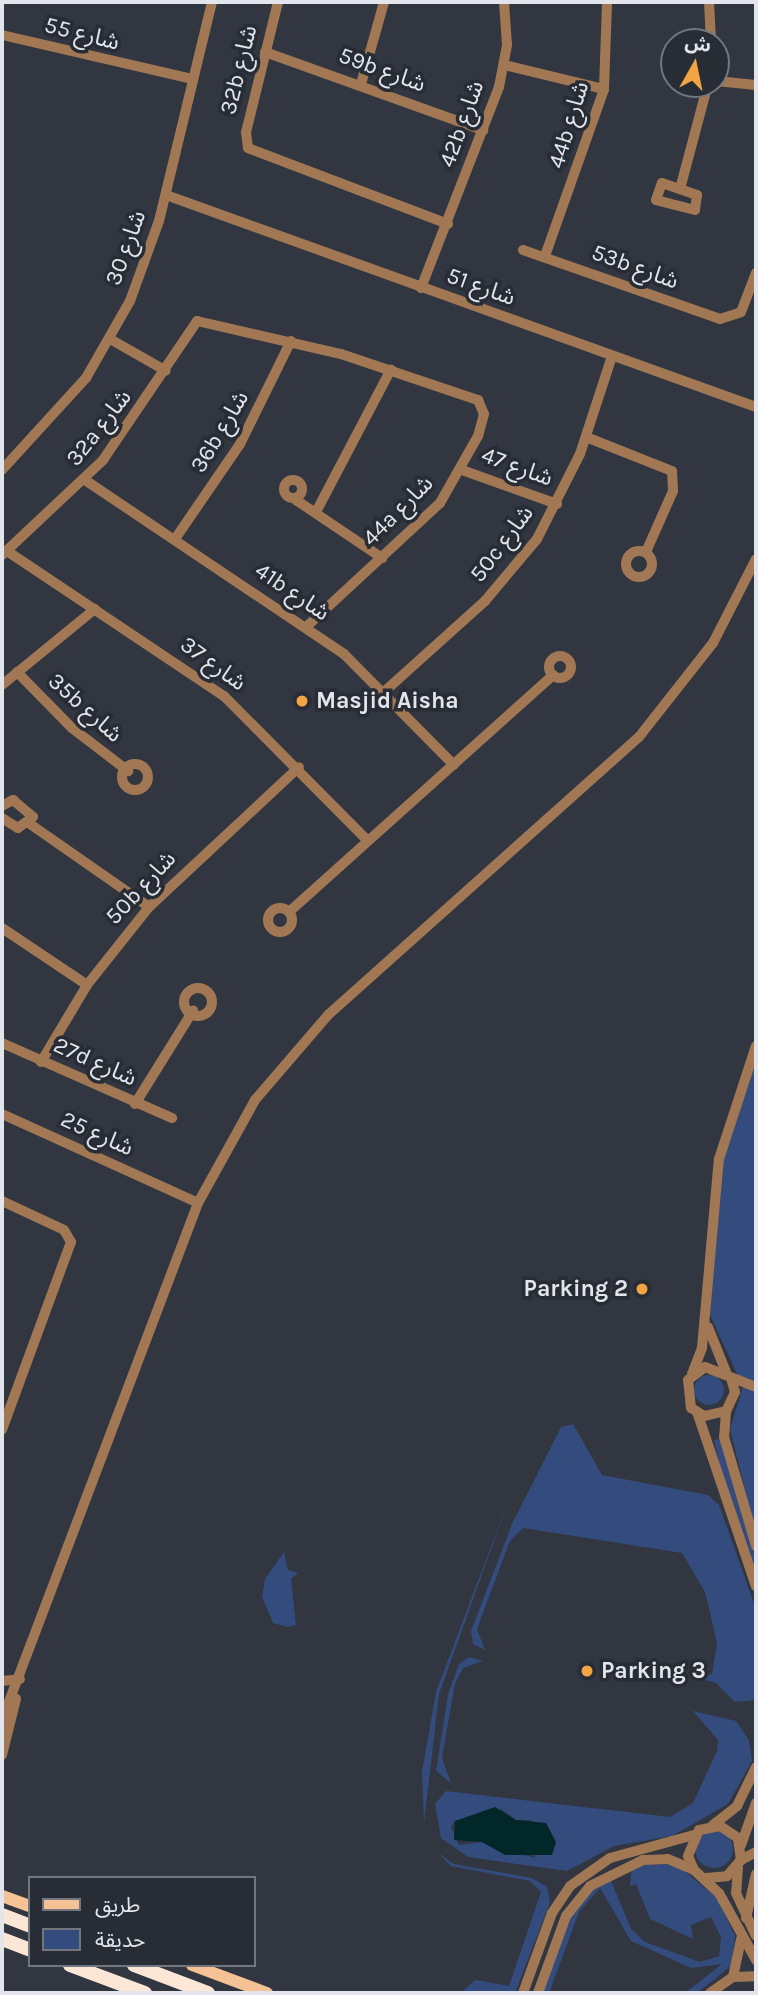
<!DOCTYPE html>
<meta charset="utf-8">
<style>
body{margin:0}
#map{position:relative;width:758px;height:1995px;overflow:hidden;background:#313640;font-family:Karla,"Noto Sans Arabic",sans-serif}
div>[style]{position:absolute}
[style*='--x']{left:calc(var(--x)*1px);top:calc(var(--y)*1px);width:calc(var(--w)*1px);rotate:calc(var(--a)*1deg)}
.green>*{inset:0;background:#334c7d}
.round{border-radius:50%}
.water>*{inset:0;background:#022729}
.minor>*{height:10px;margin:-5px;padding:0 5px;transform-origin:5px;border-radius:5px;background:#a17853}
.minor>.ring{margin:-5px;padding:0;box-sizing:content-box;background:none;border:10px solid #a17853;border-radius:50%}
.major>*{height:12px;margin:-6px;padding:0 6px;transform-origin:6px;border-radius:6px;background:#f5c296}
.highway>*{height:14px;margin:-7px;padding:0 7px;transform-origin:7px;border-radius:7px;background:#fce7d6}
.dots>*{width:19px;height:19px;translate:-50% -50%;box-sizing:border-box;border:4px solid #272c35;border-radius:50%}
span{translate:-50% -50%;white-space:nowrap;text-align:center;line-height:1.15;-webkit-text-stroke:7px #272c35;paint-order:stroke}
.street-label{font-size:23px;color:#e2e5eb}
.poi-label{font-size:23px;color:#e2e5eb;font-weight:700}
.left{translate:0 -50%;text-align:left}
.right{translate:-100% -50%;text-align:right}
.frame{position:absolute;inset:0;border:4px solid #e2e5eb;pointer-events:none}
.legend{position:absolute;left:28px;top:1876px;width:228px;height:91px;box-sizing:border-box;background:#272c35;border:2px solid #72767e;margin:0;padding:9px 12px;list-style:none;font-size:21px;color:#e2e5eb}
.legend li{display:flex;align-items:center;gap:14px;height:35px}
.legend b{width:35px;border:2px solid #72767e}
.north{position:absolute;left:660px;top:28px;width:70px;height:70px;box-sizing:border-box;background:#272c35;border:2px solid #72767e;border-radius:50%;rotate:9deg;font-size:19px;font-weight:700;line-height:28px;text-align:center;color:#e2e5eb}
.north::after{content:'';display:block;margin:auto;width:24px;height:32px;background:#f3a442;clip-path:polygon(50% 0,100% 100%,50% 72%,0 100%)}
</style>
<div id="map">
<div class="green">
<i style="clip-path:polygon(756px 1051px,756px 1535px,730px 1429px,743px 1387px,710px 1315px,716px 1178px)"></i>
<i class="round" style="left:694px;top:1375px;width:30px;height:30px"></i>
<i style="clip-path:polygon(573px 1424px,602px 1475px,708px 1495px,719px 1505px,756px 1609px,756px 1700px,735px 1702px,716px 1683px,699px 1678px,712px 1674px,717px 1643px,705px 1592px,682px 1553px,523px 1528px,510px 1541px,477px 1629px,485px 1650px,473px 1644px,471px 1631px,512px 1524px,561px 1427px)"></i>
<i style="clip-path:polygon(721px 1439px,756px 1561px,756px 1578px,725px 1489px,714px 1440px)"></i>
<i style="clip-path:polygon(511px 1494px,439px 1694px,424px 1823px,422px 1772px,436px 1692px)"></i>
<i style="clip-path:polygon(284px 1552px,288px 1570px,298px 1573px,291px 1579px,296px 1625px,288px 1627px,273px 1623px,262px 1597px,265px 1579px)"></i>
<i style="clip-path:polygon(469px 1657px,483px 1661px,463px 1668px,455px 1684px,442px 1758px,451px 1783px,436px 1771px,448px 1694px,459px 1664px)"></i>
<i style="clip-path:polygon(evenodd,693px 1711px,736px 1721px,749px 1740px,752px 1761px,728px 1804px,672px 1836px,614px 1846px,567px 1871px,468px 1857px,441px 1838px,435px 1804px,446px 1791px,670px 1817px,693px 1803px,717px 1751px,718px 1740px,693px 1711px,501px 1809px,516px 1820px,531px 1820px,535px 1858px,482px 1842px,459px 1845px,451px 1827px,455px 1821px,501px 1809px)"></i>
<i class="round" style="left:695px;top:1830px;width:38px;height:38px"></i>
<i style="clip-path:polygon(438px 1853px,454px 1864px,532px 1878px,547px 1887px,550px 1902px,515px 1993px,461px 1993px,475px 1980px,509px 1986px,541px 1892px,530px 1881px,451px 1866px)"></i>
<i style="clip-path:polygon(676px 1864px,717px 1898px,735px 1936px,731px 1966px,697px 1993px,685px 1993px,722px 1964px,691px 1968px,631px 1941px,600px 1888px,579px 1912px,549px 1993px,542px 1993px,568px 1922px,587px 1893px,611px 1881px,631px 1929px,645px 1942px,700px 1962px,719px 1956px,721px 1937px,711px 1917px,691px 1925px,693px 1939px,650px 1919px,636px 1884px,630px 1886px,632px 1865px)"></i>
</div>
<div class="water">
<i style="clip-path:polygon(495px 1807px,516px 1820px,546px 1823px,556px 1842px,552px 1855px,505px 1855px,482px 1842px,454px 1840px,455px 1821px)"></i>
</div>
<div class="minor">
<i style="--x:278;--y:2;--w:134;--a:103.8"></i>
<i style="--x:246;--y:132;--w:16;--a:83"></i>
<i style="--x:248;--y:148;--w:214;--a:20.8"></i>
<i style="--x:709;--y:2;--w:40;--a:87.1"></i>
<i style="--x:2;--y:35;--w:196;--a:13"></i>
<i style="--x:265;--y:52;--w:232;--a:19.7"></i>
<i style="--x:504;--y:65;--w:103;--a:13.5"></i>
<i style="--x:716;--y:81;--w:40;--a:5.7"></i>
<i style="--x:361;--y:84;--w:85;--a:-74.3"></i>
<i style="--x:662;--y:183;--w:37;--a:19"></i>
<i style="--x:697;--y:195;--w:15;--a:98"></i>
<i style="--x:695;--y:210;--w:40;--a:-165.6"></i>
<i style="--x:656;--y:200;--w:18;--a:-71"></i>
<i style="--x:680;--y:189;--w:109;--a:-75.1"></i>
<i style="--x:166;--y:195;--w:627;--a:19.76"></i>
<i style="--x:523;--y:250;--w:209;--a:19.3"></i>
<i style="--x:720;--y:319;--w:22;--a:-18"></i>
<i style="--x:741;--y:312;--w:42;--a:-69"></i>
<i style="--x:545;--y:256;--w:177;--a:-70.5"></i>
<i style="--x:604;--y:89;--w:87;--a:-88"></i>
<i style="--x:421;--y:288;--w:216;--a:-68.8"></i>
<i style="--x:499;--y:87;--w:43;--a:-79.2"></i>
<i style="--x:507;--y:45;--w:43;--a:-94"></i>
<i style="--x:110;--y:339;--w:64;--a:29.7"></i>
<i style="--x:586;--y:437;--w:92;--a:21.6"></i>
<i style="--x:672;--y:471;--w:20;--a:87"></i>
<i style="--x:673;--y:491;--w:67;--a:113.9"></i>
<i style="--x:2;--y:470;--w:125;--a:-47.6"></i>
<i style="--x:86;--y:378;--w:89;--a:-60.3"></i>
<i style="--x:130;--y:301;--w:85;--a:-70.1"></i>
<i style="--x:159;--y:221;--w:225;--a:-76.4"></i>
<i style="--x:462;--y:470;--w:101;--a:19.7"></i>
<i style="--x:85;--y:480;--w:312;--a:33.9"></i>
<i style="--x:344;--y:654;--w:156;--a:45.3"></i>
<i class="ring" style="left:284px;top:480px;width:8px;height:8px"></i>
<i style="--x:296;--y:500;--w:104;--a:34"></i>
<i style="--x:316;--y:512;--w:161;--a:-62.3"></i>
<i style="--x:175;--y:539;--w:115;--a:-55.6"></i>
<i style="--x:240;--y:444;--w:115;--a:-63.7"></i>
<i style="--x:7;--y:551;--w:261;--a:33.8"></i>
<i style="--x:224;--y:696;--w:204;--a:45.2"></i>
<i class="ring" style="left:626px;top:551px;width:16px;height:16px"></i>
<i style="--x:2;--y:555;--w:139;--a:-43.2"></i>
<i style="--x:103;--y:460;--w:168;--a:-55.9"></i>
<i style="--x:197;--y:321;--w:148;--a:12.9"></i>
<i style="--x:341;--y:354;--w:145;--a:18.6"></i>
<i style="--x:478;--y:400;--w:15;--a:67"></i>
<i style="--x:484;--y:414;--w:23;--a:105"></i>
<i style="--x:478;--y:436;--w:77;--a:119.6"></i>
<i style="--x:440;--y:503;--w:183;--a:137.2"></i>
<i class="ring" style="left:549px;top:656px;width:12px;height:12px"></i>
<i style="--x:17;--y:672;--w:78;--a:45.5"></i>
<i style="--x:72;--y:728;--w:71;--a:37.5"></i>
<i style="--x:2;--y:685;--w:120;--a:-39.3"></i>
<i style="--x:385;--y:691;--w:135;--a:-42"></i>
<i style="--x:485;--y:601;--w:81;--a:-50"></i>
<i style="--x:537;--y:539;--w:95;--a:-63.2"></i>
<i style="--x:580;--y:454;--w:103;--a:-71.9"></i>
<i class="ring" style="left:122px;top:764px;width:16px;height:16px"></i>
<i style="--x:2;--y:806;--w:13;--a:-29"></i>
<i style="--x:13;--y:800;--w:26;--a:40"></i>
<i style="--x:33;--y:817;--w:19;--a:144"></i>
<i style="--x:18;--y:828;--w:19;--a:-148"></i>
<i style="--x:30;--y:824;--w:145;--a:34.9"></i>
<i class="ring" style="left:268px;top:908px;width:14px;height:14px"></i>
<i style="--x:289;--y:912;--w:355;--a:-41.9"></i>
<i style="--x:2;--y:928;--w:102;--a:33.8"></i>
<i class="ring" style="left:184px;top:988px;width:18px;height:18px"></i>
<i style="--x:2;--y:1043;--w:186;--a:23.8"></i>
<i style="--x:41;--y:1062;--w:90;--a:-59.1"></i>
<i style="--x:87;--y:985;--w:100;--a:-51.5"></i>
<i style="--x:149;--y:907;--w:205;--a:-43"></i>
<i style="--x:135;--y:1104;--w:110;--a:-58.1"></i>
<i style="--x:2;--y:1114;--w:215;--a:24.4"></i>
<i style="--x:2;--y:1201;--w:68;--a:25.1"></i>
<i style="--x:64;--y:1230;--w:14;--a:60"></i>
<i style="--x:71;--y:1242;--w:200;--a:110.2"></i>
<i style="--x:708;--y:1327;--w:48;--a:68.2"></i>
<i style="--x:692;--y:1374;--w:28;--a:-69"></i>
<i style="--x:702;--y:1348;--w:190;--a:-84.9"></i>
<i style="--x:719;--y:1159;--w:119;--a:-71.9"></i>
<i style="--x:731;--y:1378;--w:15;--a:74"></i>
<i style="--x:735;--y:1392;--w:21;--a:115"></i>
<i style="--x:726;--y:1411;--w:23;--a:167"></i>
<i style="--x:704;--y:1416;--w:15;--a:-148"></i>
<i style="--x:691;--y:1408;--w:28;--a:-96"></i>
<i style="--x:688;--y:1380;--w:21;--a:-37"></i>
<i style="--x:705;--y:1367;--w:55;--a:21.4"></i>
<i style="--x:726;--y:1411;--w:26;--a:94"></i>
<i style="--x:724;--y:1437;--w:114;--a:73.6"></i>
<i style="--x:697;--y:1412;--w:184;--a:71.3"></i>
<i style="--x:2;--y:1681;--w:18;--a:-6"></i>
<i style="--x:2;--y:1720;--w:553;--a:-69.24"></i>
<i style="--x:198;--y:1203;--w:118;--a:-61"></i>
<i style="--x:255;--y:1100;--w:112;--a:-49.3"></i>
<i style="--x:328;--y:1015;--w:417;--a:-41.8"></i>
<i style="--x:639;--y:737;--w:120;--a:-51.8"></i>
<i style="--x:713;--y:643;--w:94;--a:-62.9"></i>
<i style="--x:2;--y:1755;--w:58;--a:-76"></i>
<i style="--x:713;--y:1825;--w:31;--a:-38"></i>
<i style="--x:737;--y:1806;--w:43;--a:-64"></i>
<i style="--x:741;--y:1845;--w:45;--a:-70.3"></i>
<i style="--x:741;--y:1860;--w:17;--a:-28"></i>
<i style="--x:738;--y:1867;--w:26;--a:94"></i>
<i style="--x:736;--y:1893;--w:47;--a:65.1"></i>
<i style="--x:706;--y:1878;--w:21;--a:-5"></i>
<i style="--x:727;--y:1876;--w:21;--a:-49"></i>
<i style="--x:741;--y:1860;--w:22;--a:-98"></i>
<i style="--x:738;--y:1838;--w:22;--a:-146"></i>
<i style="--x:720;--y:1826;--w:21;--a:169"></i>
<i style="--x:699;--y:1830;--w:28;--a:113"></i>
<i style="--x:688;--y:1856;--w:15;--a:67"></i>
<i style="--x:694;--y:1870;--w:34;--a:43"></i>
<i style="--x:719;--y:1893;--w:77;--a:61.1"></i>
<i style="--x:746;--y:1918;--w:45;--a:-77.2"></i>
<i style="--x:733;--y:1977;--w:39;--a:-78"></i>
<i style="--x:523;--y:1993;--w:85;--a:-70.1"></i>
<i style="--x:552;--y:1913;--w:32;--a:-56"></i>
<i style="--x:570;--y:1886;--w:49;--a:-35"></i>
<i style="--x:610;--y:1858;--w:87;--a:-15.3"></i>
<i style="--x:538;--y:1993;--w:82;--a:-70"></i>
<i style="--x:566;--y:1916;--w:38;--a:-51"></i>
<i style="--x:590;--y:1886;--w:59;--a:-26.1"></i>
<i style="--x:643;--y:1860;--w:25;--a:-2"></i>
<i style="--x:668;--y:1859;--w:28;--a:23"></i>
<i style="--x:710;--y:1993;--w:28;--a:-35"></i>
<i style="--x:733;--y:1977;--w:23;--a:-2"></i>
</div>
<div class="major">
<i style="--x:2;--y:1896;--w:30;--a:20"></i>
<i style="--x:192;--y:1965;--w:80;--a:20.5"></i>
</div>
<div class="highway">
<i style="--x:2;--y:1915;--w:30;--a:21"></i>
<i style="--x:2;--y:1939;--w:30;--a:21"></i>
<i style="--x:70;--y:1965;--w:80;--a:20.5"></i>
<i style="--x:134;--y:1965;--w:79;--a:20.7"></i>
</div>
<div class="dots">
<i style="left:302px;top:701px;background:#f3a442"></i>
<i style="left:642px;top:1289px;background:#f3a442"></i>
<i style="left:587px;top:1671px;background:#f3a442"></i>
</div>
<div class="street-label">
<span style="left:82px;top:34px;rotate:14deg">شارع 55</span>
<span style="left:239px;top:70px;rotate:-76deg">32b شارع</span>
<span style="left:382px;top:70px;rotate:20deg">59b شارع</span>
<span style="left:462px;top:124px;rotate:-70deg">42b شارع</span>
<span style="left:569px;top:125px;rotate:-73deg">44b شارع</span>
<span style="left:126px;top:248px;rotate:-70deg">شارع 30</span>
<span style="left:635px;top:267px;rotate:20deg">53b شارع</span>
<span style="left:481px;top:287px;rotate:20deg">شارع 51</span>
<span style="left:99px;top:428px;rotate:-52deg">32a شارع</span>
<span style="left:220px;top:432px;rotate:-59deg">36b شارع</span>
<span style="left:517px;top:467px;rotate:20deg">شارع 47</span>
<span style="left:398px;top:511px;rotate:-45deg">44a شارع</span>
<span style="left:502px;top:544px;rotate:-53deg">50c شارع</span>
<span style="left:292px;top:592px;rotate:34deg">41b شارع</span>
<span style="left:213px;top:664px;rotate:36deg">شارع 37</span>
<span style="left:85px;top:708px;rotate:42deg">35b شارع</span>
<span style="left:141px;top:888px;rotate:-47deg">50b شارع</span>
<span style="left:95px;top:1062px;rotate:24deg">27d شارع</span>
<span style="left:97px;top:1134px;rotate:24deg">شارع 25</span>
</div>
<div class="poi-label">
<span class="left" style="left:316px;top:701px">Masjid Aisha</span>
<span class="right" style="left:628px;top:1289px">Parking 2</span>
<span class="left" style="left:601px;top:1671px">Parking 3</span>
</div>
<div class="frame"></div>
<ul class="legend">
<li><b style="height:9px;background:#f5c296"></b>طريق</li>
<li><b style="height:19px;background:#334c7d"></b>حديقة</li>
</ul>
<div class="north">ش</div>
</div>
